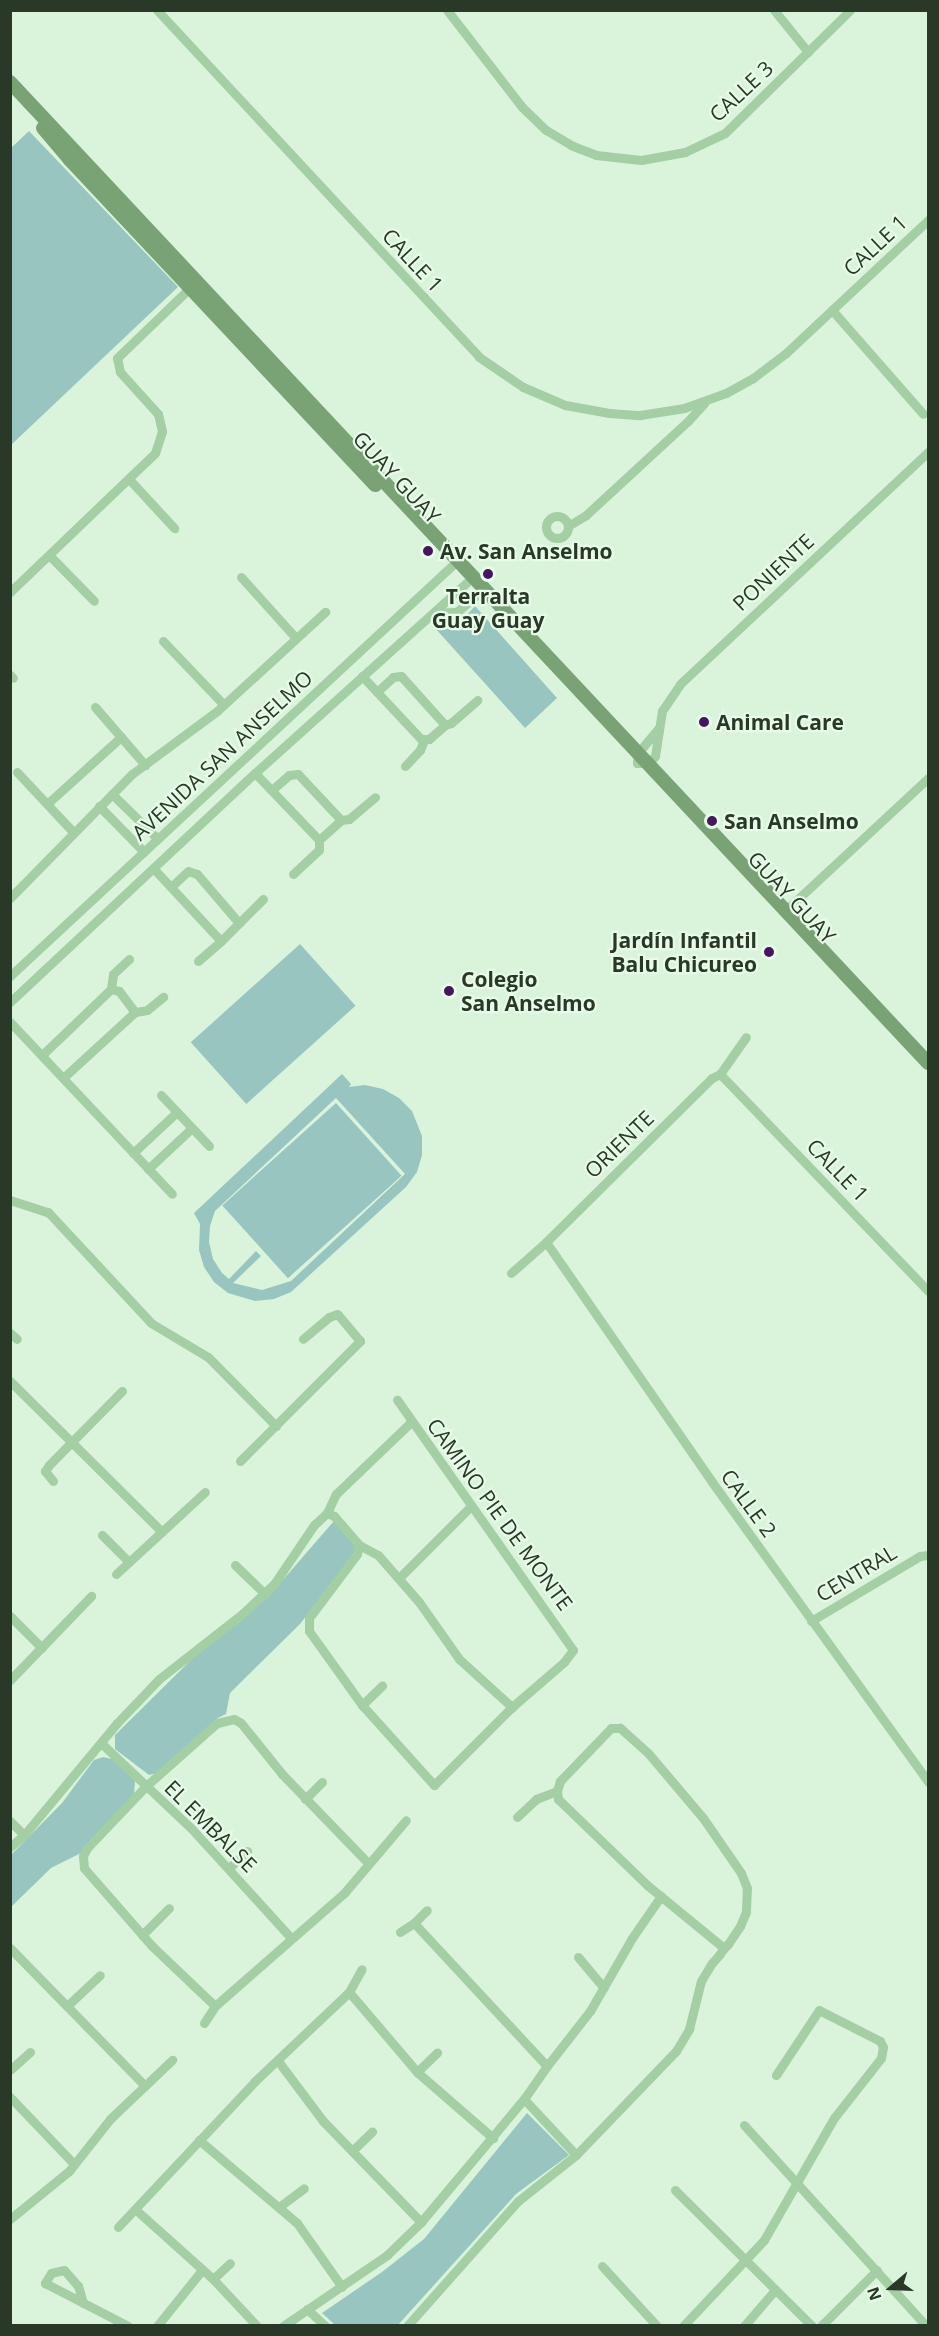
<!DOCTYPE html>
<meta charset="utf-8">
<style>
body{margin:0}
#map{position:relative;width:939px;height:2336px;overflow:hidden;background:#daf4dc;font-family:"Open Sans",sans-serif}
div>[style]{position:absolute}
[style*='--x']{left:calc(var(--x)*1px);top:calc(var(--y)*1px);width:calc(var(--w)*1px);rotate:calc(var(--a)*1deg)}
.green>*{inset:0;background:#98c5c0;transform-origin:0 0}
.street>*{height:9px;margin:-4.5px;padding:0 4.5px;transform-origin:4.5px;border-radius:4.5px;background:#a4cea4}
.street>.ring{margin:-4.5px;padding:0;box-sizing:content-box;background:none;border:9px solid #a4cea4;border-radius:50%}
.secondary>*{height:14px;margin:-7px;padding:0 7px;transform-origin:7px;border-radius:7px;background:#79a275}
.dots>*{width:16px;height:16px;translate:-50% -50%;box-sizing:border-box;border:3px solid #e7fbe8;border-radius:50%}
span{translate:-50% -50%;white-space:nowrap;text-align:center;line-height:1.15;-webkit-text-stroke:4.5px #e7fbe8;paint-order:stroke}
.street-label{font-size:21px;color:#293827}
.poi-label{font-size:21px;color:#293827;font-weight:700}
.left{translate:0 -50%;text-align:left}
.right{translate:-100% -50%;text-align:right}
.frame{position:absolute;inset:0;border:12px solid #293827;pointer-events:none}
.north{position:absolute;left:861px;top:2258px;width:60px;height:60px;-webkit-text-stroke:4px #e7fbe8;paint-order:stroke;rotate:251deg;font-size:16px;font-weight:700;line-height:24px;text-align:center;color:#293827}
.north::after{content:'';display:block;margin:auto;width:21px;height:27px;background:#293827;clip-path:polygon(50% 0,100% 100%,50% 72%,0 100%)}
</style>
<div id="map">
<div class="green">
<i style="clip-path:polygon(29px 131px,178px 287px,11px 445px,11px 148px)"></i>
<i style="clip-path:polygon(475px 606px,557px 698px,525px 728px,435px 628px,441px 622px,461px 622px)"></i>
<i style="left:300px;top:944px;width:83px;height:147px;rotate:48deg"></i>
<i style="clip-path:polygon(evenodd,342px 1074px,351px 1084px,349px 1087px,365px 1085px,383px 1089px,399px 1098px,412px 1111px,422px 1136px,422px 1155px,417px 1172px,406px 1187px,291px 1292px,274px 1299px,255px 1301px,228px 1293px,214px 1282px,204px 1267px,199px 1250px,200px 1224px,194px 1213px,342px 1074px,336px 1098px,405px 1174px,291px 1281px,262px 1290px,233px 1283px,261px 1256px,256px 1251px,229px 1279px,222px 1273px,213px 1259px,209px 1242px,210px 1226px,215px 1211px,336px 1098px)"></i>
<i style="left:336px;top:1103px;width:98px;height:153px;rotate:48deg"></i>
<i style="clip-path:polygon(334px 1521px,358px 1549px,300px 1624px,230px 1693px,226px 1714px,218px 1718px,157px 1773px,149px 1775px,115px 1749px,115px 1735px,193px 1658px,268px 1597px)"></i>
<i style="clip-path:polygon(103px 1757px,112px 1759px,135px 1781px,134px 1796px,81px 1853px,51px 1868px,11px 1907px,11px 1855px,62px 1803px,94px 1760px)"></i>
<i style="clip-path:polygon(527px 2113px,569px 2155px,516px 2194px,398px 2325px,335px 2325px,322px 2313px,382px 2272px,424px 2239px)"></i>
</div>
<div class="street">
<i style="--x:157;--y:10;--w:473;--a:47.1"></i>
<i style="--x:479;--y:357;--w:53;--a:34.3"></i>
<i style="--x:523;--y:387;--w:46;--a:23.2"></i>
<i style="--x:565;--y:405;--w:45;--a:10.3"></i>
<i style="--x:609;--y:413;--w:31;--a:4"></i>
<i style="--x:640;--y:415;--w:45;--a:-9"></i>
<i style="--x:684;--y:408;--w:45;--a:-19.7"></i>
<i style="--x:726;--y:393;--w:31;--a:-29"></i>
<i style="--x:753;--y:378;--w:41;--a:-37.1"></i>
<i style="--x:786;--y:353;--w:195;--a:-43.1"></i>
<i style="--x:447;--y:10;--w:123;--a:52.3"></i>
<i style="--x:522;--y:107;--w:33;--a:44"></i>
<i style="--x:546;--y:130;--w:31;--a:31"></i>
<i style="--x:573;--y:146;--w:25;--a:21"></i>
<i style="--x:596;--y:155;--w:45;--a:6.3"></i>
<i style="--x:641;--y:160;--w:45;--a:-10.3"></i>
<i style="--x:685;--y:152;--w:44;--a:-25.4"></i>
<i style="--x:725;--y:133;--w:175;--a:-44.5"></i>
<i style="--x:774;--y:10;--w:54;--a:51"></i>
<i style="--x:832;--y:310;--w:138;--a:48.8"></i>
<i style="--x:129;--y:479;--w:67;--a:47.4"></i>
<i class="ring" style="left:546px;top:516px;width:13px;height:13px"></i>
<i style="--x:568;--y:526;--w:21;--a:-31"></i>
<i style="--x:586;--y:515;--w:139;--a:-42.7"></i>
<i style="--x:688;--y:421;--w:24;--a:-48"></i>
<i style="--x:49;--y:555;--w:64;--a:45.6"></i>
<i style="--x:241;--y:577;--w:82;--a:48"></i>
<i style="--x:10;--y:592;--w:201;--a:-43.8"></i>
<i style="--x:155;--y:453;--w:23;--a:-72"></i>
<i style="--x:162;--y:431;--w:17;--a:-103"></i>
<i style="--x:158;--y:414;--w:57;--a:-132.1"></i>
<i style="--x:120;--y:372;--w:14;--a:-102"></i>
<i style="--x:117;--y:358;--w:107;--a:-43.9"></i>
<i style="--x:435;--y:613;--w:22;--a:-3"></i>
<i style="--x:457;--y:612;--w:28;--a:-41"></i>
<i style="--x:163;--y:641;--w:88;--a:46.4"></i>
<i style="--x:10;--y:675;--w:4;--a:45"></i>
<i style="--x:362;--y:676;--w:86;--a:46.9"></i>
<i style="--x:421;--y:739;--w:8;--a:0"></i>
<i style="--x:429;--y:739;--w:21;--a:-41"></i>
<i style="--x:445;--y:725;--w:66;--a:-131.9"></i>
<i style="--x:401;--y:676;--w:8;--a:173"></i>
<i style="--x:393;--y:677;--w:22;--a:137"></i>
<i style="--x:95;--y:707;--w:77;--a:49.2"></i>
<i style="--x:445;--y:725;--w:6;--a:-18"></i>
<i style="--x:451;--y:723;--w:35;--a:-41"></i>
<i style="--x:658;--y:729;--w:31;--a:130"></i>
<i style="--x:638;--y:753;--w:10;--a:96"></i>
<i style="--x:637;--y:763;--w:12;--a:0"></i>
<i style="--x:649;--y:763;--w:9;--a:-49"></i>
<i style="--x:655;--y:756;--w:46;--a:-81.2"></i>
<i style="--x:662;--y:711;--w:32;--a:-56"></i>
<i style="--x:680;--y:684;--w:340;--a:-43.1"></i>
<i style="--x:405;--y:766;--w:22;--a:-47"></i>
<i style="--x:420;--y:750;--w:11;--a:-68"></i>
<i style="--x:17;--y:772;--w:83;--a:46.9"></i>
<i style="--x:255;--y:773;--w:93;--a:46.3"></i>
<i style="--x:319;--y:840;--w:30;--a:-42"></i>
<i style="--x:341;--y:820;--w:63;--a:-133.1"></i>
<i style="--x:298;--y:774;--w:9;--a:174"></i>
<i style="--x:289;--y:775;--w:23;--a:139"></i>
<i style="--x:112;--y:794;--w:64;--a:44.4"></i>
<i style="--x:47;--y:804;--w:100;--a:-42.2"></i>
<i style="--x:99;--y:806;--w:64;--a:45.6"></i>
<i style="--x:341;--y:820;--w:8;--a:-7"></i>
<i style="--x:349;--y:819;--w:34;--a:-40"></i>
<i style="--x:154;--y:869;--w:98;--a:47.1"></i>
<i style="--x:221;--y:941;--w:25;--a:-45"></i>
<i style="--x:239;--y:923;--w:65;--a:-130.6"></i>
<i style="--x:197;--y:874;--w:9;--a:-162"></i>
<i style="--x:188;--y:871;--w:23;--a:137"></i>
<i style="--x:293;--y:874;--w:35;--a:-43"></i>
<i style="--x:319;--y:850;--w:10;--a:-90"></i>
<i style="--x:10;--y:898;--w:174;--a:-45.5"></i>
<i style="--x:132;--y:774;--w:106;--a:-36.5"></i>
<i style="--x:217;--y:711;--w:147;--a:-42.5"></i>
<i style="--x:786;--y:910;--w:194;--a:-42.9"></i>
<i style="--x:239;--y:923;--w:34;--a:-45"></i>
<i style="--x:198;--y:961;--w:30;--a:-41"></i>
<i style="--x:10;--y:976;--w:611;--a:-42.88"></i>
<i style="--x:111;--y:989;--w:8;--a:14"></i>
<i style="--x:119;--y:991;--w:26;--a:53"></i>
<i style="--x:10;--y:1002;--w:335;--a:-43.1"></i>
<i style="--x:255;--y:773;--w:285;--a:-42"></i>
<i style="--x:10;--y:1022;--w:236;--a:46.7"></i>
<i style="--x:42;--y:1055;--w:95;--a:-43.7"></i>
<i style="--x:111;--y:989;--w:15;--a:-82"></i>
<i style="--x:113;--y:974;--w:22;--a:-43"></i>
<i style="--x:720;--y:1074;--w:301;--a:46.2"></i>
<i style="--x:63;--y:1078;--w:98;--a:-42.5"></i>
<i style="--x:135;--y:1012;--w:12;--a:-9"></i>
<i style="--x:147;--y:1010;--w:21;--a:-39"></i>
<i style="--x:161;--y:1095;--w:70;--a:46.7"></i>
<i style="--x:133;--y:1153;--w:60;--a:-43"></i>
<i style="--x:148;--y:1169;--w:60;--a:-43"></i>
<i style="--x:10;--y:1200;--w:40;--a:18"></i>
<i style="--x:48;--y:1212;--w:151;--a:47.1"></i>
<i style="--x:151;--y:1323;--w:66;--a:30.8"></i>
<i style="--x:208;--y:1357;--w:97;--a:45.4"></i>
<i style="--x:546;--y:1242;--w:292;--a:55.3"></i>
<i style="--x:712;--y:1482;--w:370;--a:54.2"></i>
<i style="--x:511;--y:1273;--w:47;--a:-41.5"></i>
<i style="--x:546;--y:1242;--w:233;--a:-44.7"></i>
<i style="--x:712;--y:1078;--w:9;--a:-27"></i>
<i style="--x:720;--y:1074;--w:45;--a:-54.9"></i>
<i style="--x:10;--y:1333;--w:9;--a:41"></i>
<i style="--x:10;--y:1381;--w:214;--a:44.8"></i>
<i style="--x:240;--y:1461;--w:170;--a:-45"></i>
<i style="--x:360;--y:1341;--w:35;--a:-130"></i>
<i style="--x:337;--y:1314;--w:9;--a:159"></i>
<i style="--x:329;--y:1317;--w:34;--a:140"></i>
<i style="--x:53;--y:1481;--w:13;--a:-129"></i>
<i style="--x:45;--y:1471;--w:7;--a:-56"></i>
<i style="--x:49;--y:1465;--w:104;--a:-45.4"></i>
<i style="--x:327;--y:1513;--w:8;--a:23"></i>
<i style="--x:334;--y:1516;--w:38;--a:49"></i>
<i style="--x:359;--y:1545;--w:21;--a:28"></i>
<i style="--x:378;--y:1555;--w:62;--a:48.9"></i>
<i style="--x:419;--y:1602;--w:70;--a:54.9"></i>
<i style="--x:459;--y:1659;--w:72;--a:42.2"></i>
<i style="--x:102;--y:1535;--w:38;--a:45"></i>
<i style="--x:359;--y:1545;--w:9;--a:103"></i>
<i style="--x:357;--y:1554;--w:80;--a:126.9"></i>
<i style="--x:309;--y:1618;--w:13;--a:90"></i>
<i style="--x:309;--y:1631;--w:91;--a:54.4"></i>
<i style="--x:362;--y:1705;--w:108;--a:48"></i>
<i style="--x:434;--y:1785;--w:110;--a:-45"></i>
<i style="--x:512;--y:1707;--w:69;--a:-40.9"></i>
<i style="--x:564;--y:1662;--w:15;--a:-53"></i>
<i style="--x:573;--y:1650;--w:306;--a:-125.1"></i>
<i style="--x:235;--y:1565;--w:42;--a:44"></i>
<i style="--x:116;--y:1574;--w:121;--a:-42.7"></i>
<i style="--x:399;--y:1578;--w:102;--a:-45"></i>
<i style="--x:10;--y:1616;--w:45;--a:45"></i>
<i style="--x:811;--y:1621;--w:127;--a:-30.8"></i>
<i style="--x:920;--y:1556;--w:8;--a:-7"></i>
<i style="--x:10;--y:1680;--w:117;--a:-46"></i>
<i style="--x:362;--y:1705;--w:28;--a:-44"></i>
<i style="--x:101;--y:1743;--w:124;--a:43.4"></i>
<i style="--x:191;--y:1828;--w:149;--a:47.7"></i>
<i style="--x:305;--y:1799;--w:24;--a:-45"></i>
<i style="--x:517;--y:1817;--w:26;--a:-43"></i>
<i style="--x:536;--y:1799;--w:22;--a:-21"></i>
<i style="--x:10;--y:1821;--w:20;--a:45"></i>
<i style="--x:10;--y:1847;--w:18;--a:-41"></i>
<i style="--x:24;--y:1835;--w:146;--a:-50.3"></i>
<i style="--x:117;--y:1723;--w:61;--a:-46.3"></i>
<i style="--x:159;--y:1679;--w:105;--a:-38.1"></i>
<i style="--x:242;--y:1614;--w:44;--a:-43.2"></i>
<i style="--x:274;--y:1584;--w:71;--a:-55.9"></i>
<i style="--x:314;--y:1525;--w:18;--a:-43"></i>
<i style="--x:327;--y:1513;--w:21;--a:-65"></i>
<i style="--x:336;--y:1494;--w:105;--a:-43.8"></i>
<i style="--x:229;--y:1868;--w:25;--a:-43"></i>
<i style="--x:414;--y:1923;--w:195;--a:47.1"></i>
<i style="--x:400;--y:1932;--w:17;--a:-33"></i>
<i style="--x:414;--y:1923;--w:18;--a:-45"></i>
<i style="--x:142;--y:1935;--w:38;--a:-45"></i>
<i style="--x:10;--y:1948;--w:193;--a:45.6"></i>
<i style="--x:578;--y:1957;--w:40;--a:50"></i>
<i style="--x:349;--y:1992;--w:105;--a:49.6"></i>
<i style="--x:417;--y:2072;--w:101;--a:41"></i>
<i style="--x:67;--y:2006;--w:45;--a:-43.2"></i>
<i style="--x:215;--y:2006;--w:87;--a:-136.4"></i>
<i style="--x:152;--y:1946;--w:103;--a:-131.1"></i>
<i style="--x:84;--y:1868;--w:12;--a:-95"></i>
<i style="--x:83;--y:1856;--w:9;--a:-63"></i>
<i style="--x:87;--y:1848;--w:86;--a:-46.4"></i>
<i style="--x:146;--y:1786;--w:95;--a:-41.6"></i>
<i style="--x:217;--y:1723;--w:17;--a:-13"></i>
<i style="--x:234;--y:1719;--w:8;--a:30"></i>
<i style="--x:241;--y:1723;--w:65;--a:51.2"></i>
<i style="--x:282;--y:1774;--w:124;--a:46"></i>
<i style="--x:204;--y:2023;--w:20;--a:-57"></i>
<i style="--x:215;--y:2006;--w:173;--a:-41.2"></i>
<i style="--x:345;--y:1892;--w:94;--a:-49.7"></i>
<i style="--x:278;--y:2061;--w:75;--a:53.1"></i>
<i style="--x:323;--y:2121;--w:141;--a:45.9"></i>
<i style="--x:10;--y:2070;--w:27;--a:-42"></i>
<i style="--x:417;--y:2072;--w:28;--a:-44"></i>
<i style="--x:10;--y:2097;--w:93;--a:46.3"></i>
<i style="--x:524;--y:2099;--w:76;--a:47.1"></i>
<i style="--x:744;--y:2125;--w:271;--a:47.8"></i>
<i style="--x:199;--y:2140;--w:128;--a:40.3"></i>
<i style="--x:297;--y:2223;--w:78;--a:54.9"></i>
<i style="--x:352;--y:2151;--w:28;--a:-44"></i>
<i style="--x:675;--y:2190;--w:193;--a:44.8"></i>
<i style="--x:279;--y:2207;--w:31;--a:-37"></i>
<i style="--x:135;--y:2209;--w:105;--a:41.9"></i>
<i style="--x:213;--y:2279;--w:64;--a:46.9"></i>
<i style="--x:10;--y:2219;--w:76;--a:-39.1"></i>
<i style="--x:69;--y:2171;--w:66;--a:-51.7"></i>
<i style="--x:110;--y:2119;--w:86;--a:-43.6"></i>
<i style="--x:118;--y:2227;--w:200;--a:-46.8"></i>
<i style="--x:255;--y:2081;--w:129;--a:-43.4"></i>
<i style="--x:349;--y:1992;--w:26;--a:-61"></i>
<i style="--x:602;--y:2266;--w:81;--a:47.5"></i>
<i style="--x:213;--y:2279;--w:23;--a:-43"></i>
<i style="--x:83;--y:2303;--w:18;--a:-106"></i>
<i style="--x:78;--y:2286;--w:21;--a:-131"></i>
<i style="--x:64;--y:2270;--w:13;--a:167"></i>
<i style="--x:51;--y:2273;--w:12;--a:121"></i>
<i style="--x:45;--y:2283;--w:93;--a:27.4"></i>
<i style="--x:307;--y:2309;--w:25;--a:43"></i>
<i style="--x:157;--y:2326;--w:72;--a:-51.2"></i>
<i style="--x:283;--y:2326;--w:126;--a:-34.3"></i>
<i style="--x:387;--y:2255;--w:47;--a:-44.1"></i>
<i style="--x:421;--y:2222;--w:160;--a:-50.1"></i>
<i style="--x:524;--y:2099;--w:40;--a:-55.1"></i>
<i style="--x:547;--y:2066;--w:70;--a:-52"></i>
<i style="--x:590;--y:2011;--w:84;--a:-60.1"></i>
<i style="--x:632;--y:1938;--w:51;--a:-55.4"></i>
<i style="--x:407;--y:2326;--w:167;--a:-48.4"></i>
<i style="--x:518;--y:2201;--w:74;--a:-38.4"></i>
<i style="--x:576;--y:2155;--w:144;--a:-46.1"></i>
<i style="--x:676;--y:2051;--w:26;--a:-59"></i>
<i style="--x:689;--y:2029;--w:49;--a:-76"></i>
<i style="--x:701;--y:1981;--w:21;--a:-59"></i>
<i style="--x:712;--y:1963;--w:11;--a:-49"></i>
<i style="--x:719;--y:1955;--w:9;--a:-54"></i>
<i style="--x:724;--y:1948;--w:6;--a:-45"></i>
<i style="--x:728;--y:1944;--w:22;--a:-56"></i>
<i style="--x:740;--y:1926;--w:15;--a:-67"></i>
<i style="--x:746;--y:1912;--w:24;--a:-88"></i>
<i style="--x:747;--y:1888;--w:16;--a:-112"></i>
<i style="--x:741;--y:1873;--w:67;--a:-124.6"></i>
<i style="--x:703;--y:1818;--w:85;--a:-130.2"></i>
<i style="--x:648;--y:1753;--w:38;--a:-138"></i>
<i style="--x:620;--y:1728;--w:9;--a:180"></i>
<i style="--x:611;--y:1728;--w:74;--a:133.9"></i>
<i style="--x:560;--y:1781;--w:10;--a:107"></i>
<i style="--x:557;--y:1791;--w:8;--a:83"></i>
<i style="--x:558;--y:1799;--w:124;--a:44"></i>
<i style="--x:647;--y:1885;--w:99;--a:39.3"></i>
<i style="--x:683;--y:2326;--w:118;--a:-46.7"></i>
<i style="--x:764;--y:2240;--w:141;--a:-60.2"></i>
<i style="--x:834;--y:2118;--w:76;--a:-51.9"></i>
<i style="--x:881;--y:2058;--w:11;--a:-80"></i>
<i style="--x:883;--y:2047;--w:7;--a:-117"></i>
<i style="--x:880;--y:2041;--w:68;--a:-153.1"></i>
<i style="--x:819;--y:2010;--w:78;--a:123.5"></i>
<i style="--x:744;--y:2326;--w:48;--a:-49.3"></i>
<i style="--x:821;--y:2326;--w:79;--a:-45"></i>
</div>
<div class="secondary">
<i style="--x:10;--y:82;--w:1344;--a:46.9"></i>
<i style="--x:43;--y:128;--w:42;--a:49.8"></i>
<i style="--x:70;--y:160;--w:446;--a:46.8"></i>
</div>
<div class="dots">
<i style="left:428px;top:551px;background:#43185e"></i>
<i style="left:488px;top:574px;background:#43185e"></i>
<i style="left:704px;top:722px;background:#43185e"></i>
<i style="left:712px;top:821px;background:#43185e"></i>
<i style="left:769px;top:952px;background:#43185e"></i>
<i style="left:449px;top:991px;background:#43185e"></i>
</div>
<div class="street-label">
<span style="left:741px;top:91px;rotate:-43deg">CALLE 3</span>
<span style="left:875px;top:245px;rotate:-43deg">CALLE 1</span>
<span style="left:413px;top:260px;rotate:47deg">CALLE 1</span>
<span style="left:397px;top:477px;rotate:47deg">GUAY GUAY</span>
<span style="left:773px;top:572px;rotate:-43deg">PONIENTE</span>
<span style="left:222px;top:755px;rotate:-43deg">AVENIDA SAN ANSELMO</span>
<span style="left:792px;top:897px;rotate:47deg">GUAY GUAY</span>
<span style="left:619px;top:1144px;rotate:-44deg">ORIENTE</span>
<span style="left:838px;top:1170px;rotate:46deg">CALLE 1</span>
<span style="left:749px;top:1503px;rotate:54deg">CALLE 2</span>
<span style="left:500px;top:1514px;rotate:54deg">CAMINO PIE DE MONTE</span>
<span style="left:856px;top:1573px;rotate:-31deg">CENTRAL</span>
<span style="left:211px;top:1826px;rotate:45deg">EL EMBALSE</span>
</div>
<div class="poi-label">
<span class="left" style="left:440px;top:551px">Av. San Anselmo</span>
<span style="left:488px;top:608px">Terralta<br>Guay Guay</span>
<span class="left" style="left:716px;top:722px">Animal Care</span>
<span class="left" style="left:724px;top:821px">San Anselmo</span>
<span class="right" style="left:757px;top:952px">Jardín Infantil<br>Balu Chicureo</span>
<span class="left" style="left:461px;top:991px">Colegio<br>San Anselmo</span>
</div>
<div class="frame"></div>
<div class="north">N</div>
</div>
